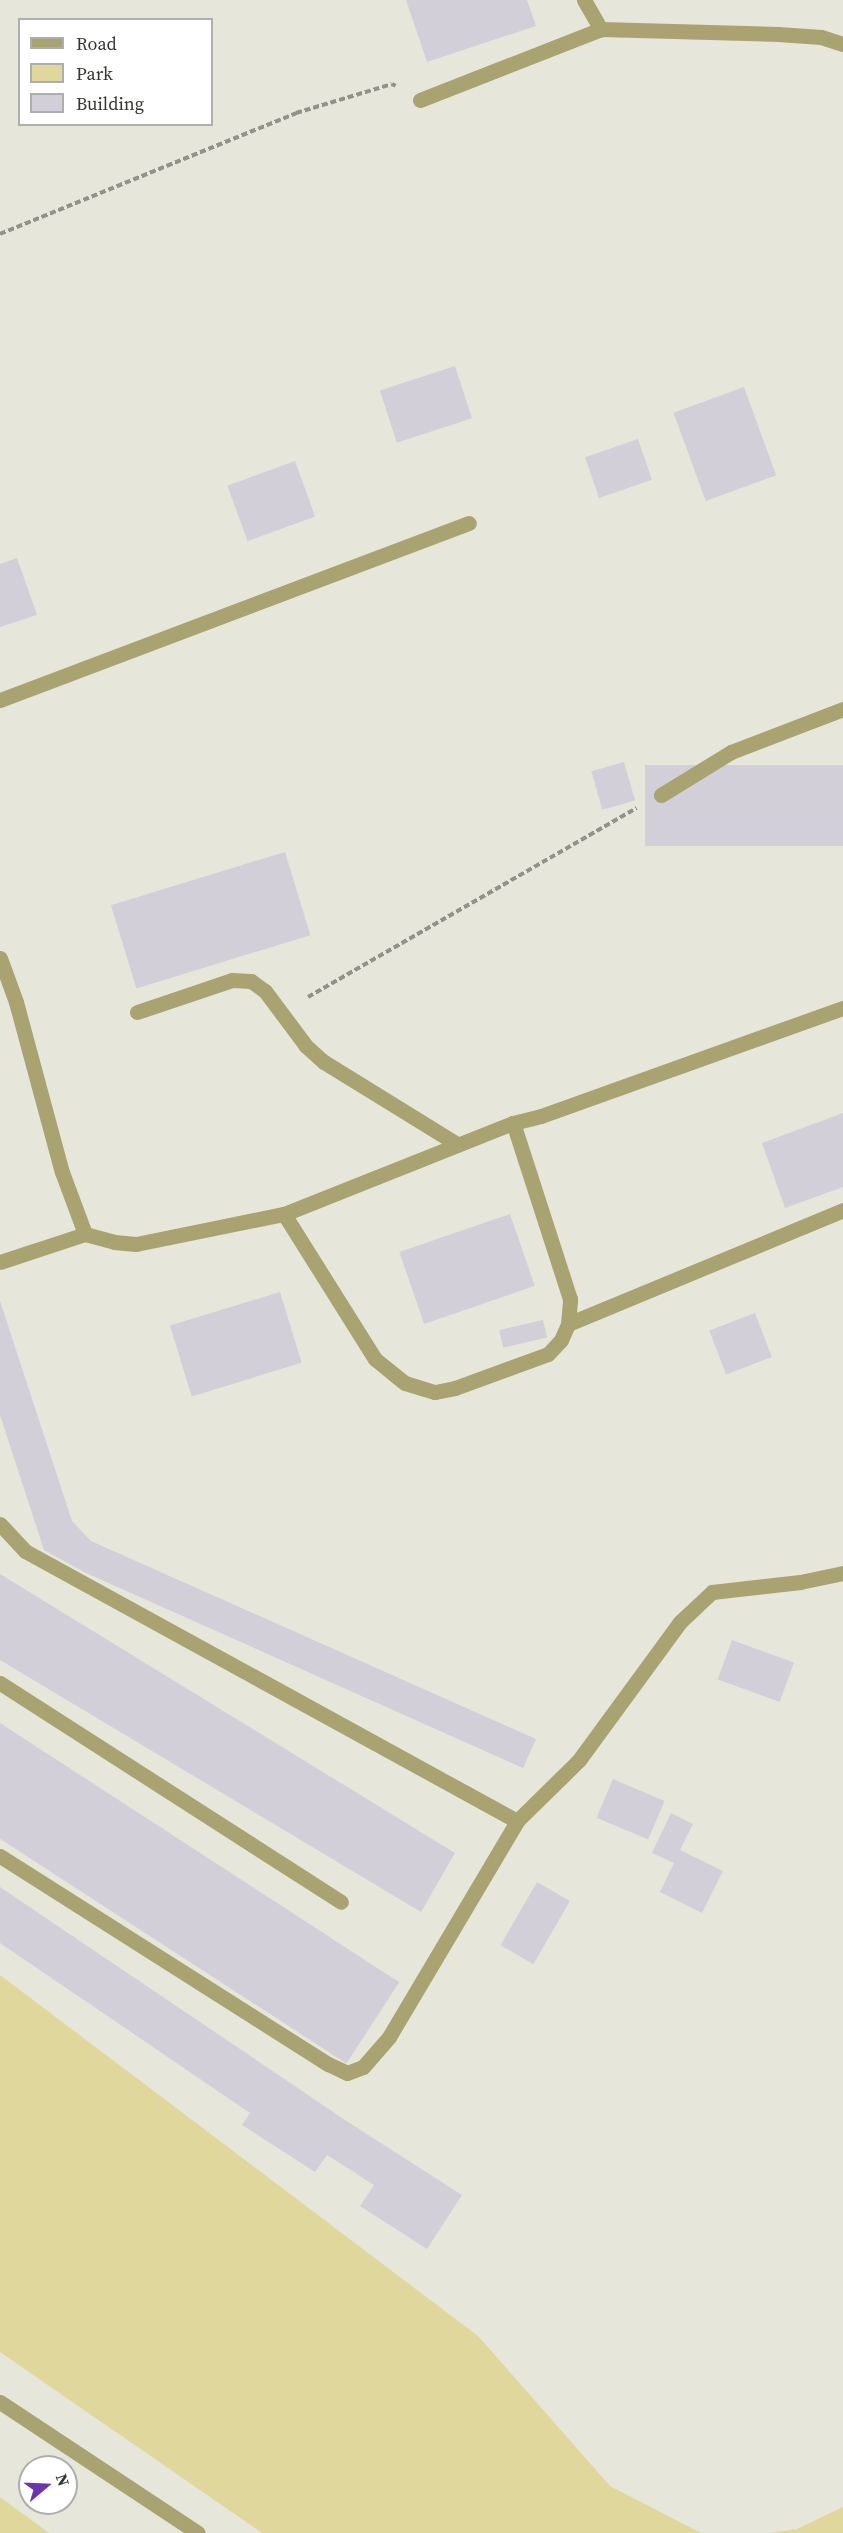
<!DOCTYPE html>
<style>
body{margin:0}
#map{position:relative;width:843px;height:2533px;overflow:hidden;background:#e7e6db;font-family:"Source Serif 4",serif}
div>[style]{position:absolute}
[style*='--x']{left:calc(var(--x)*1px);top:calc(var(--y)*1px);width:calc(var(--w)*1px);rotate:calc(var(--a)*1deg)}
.green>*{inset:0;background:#dfd79c}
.building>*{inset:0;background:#d2cfd9;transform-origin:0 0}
.path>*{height:4px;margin-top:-2px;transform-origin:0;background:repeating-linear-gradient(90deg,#92918a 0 6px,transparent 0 9px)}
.minor>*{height:15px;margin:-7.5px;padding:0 7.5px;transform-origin:7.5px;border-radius:7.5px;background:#a9a271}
span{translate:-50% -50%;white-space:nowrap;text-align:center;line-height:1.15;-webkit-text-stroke:4.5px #fff;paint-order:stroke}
.legend{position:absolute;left:18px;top:18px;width:195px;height:108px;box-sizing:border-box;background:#fff;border:2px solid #aeaead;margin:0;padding:8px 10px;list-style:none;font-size:18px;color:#353531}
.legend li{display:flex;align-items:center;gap:12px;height:30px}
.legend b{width:30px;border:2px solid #aeaead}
.north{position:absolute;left:18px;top:2455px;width:60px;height:60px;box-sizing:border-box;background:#fff;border:2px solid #aeaead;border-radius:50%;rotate:71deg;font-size:16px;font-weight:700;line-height:24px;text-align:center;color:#353531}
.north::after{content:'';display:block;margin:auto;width:21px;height:27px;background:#6c35ac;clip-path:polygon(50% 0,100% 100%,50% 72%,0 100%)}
</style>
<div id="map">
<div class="green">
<i style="clip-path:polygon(0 1975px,478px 2336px,610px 2486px,701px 2533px,262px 2533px,0 2352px)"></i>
<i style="clip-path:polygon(0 2497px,49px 2533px,0 2533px)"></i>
<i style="clip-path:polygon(843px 2507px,843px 2533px,769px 2533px,797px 2529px)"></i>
</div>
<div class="building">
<i style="clip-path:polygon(406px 0,527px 0,536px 26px,427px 62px)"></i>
<i style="left:455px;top:366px;width:55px;height:79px;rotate:72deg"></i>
<i style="left:744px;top:387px;width:94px;height:75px;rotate:70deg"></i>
<i style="left:638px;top:439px;width:43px;height:56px;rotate:71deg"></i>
<i style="left:295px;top:461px;width:59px;height:72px;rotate:70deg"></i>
<i style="clip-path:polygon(17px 558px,37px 615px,0 627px,0 564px)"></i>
<i style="left:624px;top:762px;width:40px;height:34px;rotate:74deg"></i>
<i style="left:843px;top:765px;width:81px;height:198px;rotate:90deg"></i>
<i style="left:285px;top:852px;width:87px;height:182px;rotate:73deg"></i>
<i style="clip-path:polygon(843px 1113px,843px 1187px,785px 1208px,762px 1143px)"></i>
<i style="left:510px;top:1214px;width:76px;height:117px;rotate:71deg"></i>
<i style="left:280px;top:1292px;width:74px;height:115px;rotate:73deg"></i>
<i style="clip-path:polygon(0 1301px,72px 1521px,91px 1541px,536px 1739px,523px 1768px,86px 1573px,44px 1550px,0 1415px)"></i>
<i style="left:755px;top:1313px;width:47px;height:49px;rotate:69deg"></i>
<i style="left:543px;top:1320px;width:18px;height:45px;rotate:77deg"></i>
<i style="clip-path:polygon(0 1574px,455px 1853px,421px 1912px,0 1660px)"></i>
<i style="left:732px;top:1640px;width:66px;height:42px;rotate:20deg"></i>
<i style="left:0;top:1723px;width:476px;height:97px;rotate:33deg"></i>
<i style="left:613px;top:1779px;width:56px;height:42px;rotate:23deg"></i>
<i style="clip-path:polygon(671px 1813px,693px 1824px,680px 1850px,723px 1871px,702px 1913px,660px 1892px,674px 1863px,652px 1853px)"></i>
<i style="left:537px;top:1882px;width:38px;height:73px;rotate:30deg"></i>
<i style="clip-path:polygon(0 1887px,348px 2122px,462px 2195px,427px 2249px,360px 2206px,374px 2185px,327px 2155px,315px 2172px,242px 2125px,250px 2113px,0 1943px)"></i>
</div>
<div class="path">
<i style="--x:0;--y:234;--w:320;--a:-22.2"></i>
<i style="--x:296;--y:113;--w:100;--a:-16.8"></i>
<i style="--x:392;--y:84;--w:4;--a:27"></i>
<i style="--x:308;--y:997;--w:379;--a:-29.9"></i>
</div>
<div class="minor">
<i style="--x:584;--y:0;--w:34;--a:60"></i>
<i style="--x:601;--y:29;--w:177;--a:1.6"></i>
<i style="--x:778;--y:34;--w:43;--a:4"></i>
<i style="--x:821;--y:37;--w:23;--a:18"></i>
<i style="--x:420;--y:100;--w:194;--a:-21.4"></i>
<i style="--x:0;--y:700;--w:501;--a:-20.68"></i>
<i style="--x:661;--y:795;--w:82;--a:-31.6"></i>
<i style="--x:731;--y:752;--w:120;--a:-21"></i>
<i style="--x:0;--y:958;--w:47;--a:70"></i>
<i style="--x:16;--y:1002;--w:176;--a:74.9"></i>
<i style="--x:62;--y:1172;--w:66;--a:69.6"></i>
<i style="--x:85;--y:1234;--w:89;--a:161.8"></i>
<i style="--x:137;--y:1012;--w:100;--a:-18.6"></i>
<i style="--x:232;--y:980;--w:19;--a:3"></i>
<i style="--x:251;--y:981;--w:17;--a:36"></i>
<i style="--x:265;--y:991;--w:69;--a:53.3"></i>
<i style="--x:306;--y:1046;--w:24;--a:42"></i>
<i style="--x:324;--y:1062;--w:156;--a:31.7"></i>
<i style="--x:284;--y:1214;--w:171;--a:57.9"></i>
<i style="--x:375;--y:1359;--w:38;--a:39"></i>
<i style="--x:405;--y:1383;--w:31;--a:17"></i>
<i style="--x:435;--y:1392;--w:20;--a:-11"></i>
<i style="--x:455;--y:1388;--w:99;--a:-20.1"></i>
<i style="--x:548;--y:1354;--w:19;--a:-47"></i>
<i style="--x:561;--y:1340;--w:17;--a:-66"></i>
<i style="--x:568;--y:1324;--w:25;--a:-85"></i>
<i style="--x:570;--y:1299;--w:185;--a:-107.9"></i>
<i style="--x:85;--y:1234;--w:30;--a:15"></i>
<i style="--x:114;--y:1242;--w:22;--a:5"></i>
<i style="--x:136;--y:1244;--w:151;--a:-11.5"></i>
<i style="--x:284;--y:1214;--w:246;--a:-21.7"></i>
<i style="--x:513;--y:1123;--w:29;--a:-14"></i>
<i style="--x:541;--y:1116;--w:321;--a:-19.7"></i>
<i style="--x:568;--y:1324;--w:298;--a:-22.5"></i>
<i style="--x:0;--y:1524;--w:37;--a:47"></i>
<i style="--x:25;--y:1551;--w:561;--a:28.76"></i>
<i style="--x:0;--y:1683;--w:405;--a:32.7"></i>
<i style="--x:0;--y:1856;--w:388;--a:32.4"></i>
<i style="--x:328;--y:2064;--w:21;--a:25"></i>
<i style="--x:347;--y:2073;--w:17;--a:-21"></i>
<i style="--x:363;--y:2067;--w:40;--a:-49"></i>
<i style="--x:389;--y:2037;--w:251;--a:-59.3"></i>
<i style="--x:517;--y:1821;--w:87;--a:-44.5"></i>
<i style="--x:579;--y:1760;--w:171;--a:-53.8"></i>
<i style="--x:680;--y:1622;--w:44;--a:-43.2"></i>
<i style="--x:712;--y:1592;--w:89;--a:-6.5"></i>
<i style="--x:800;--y:1582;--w:44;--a:-11.8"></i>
<i style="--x:0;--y:2402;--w:237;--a:33.5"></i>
</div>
<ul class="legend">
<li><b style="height:8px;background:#a9a271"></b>Road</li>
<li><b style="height:16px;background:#dfd79c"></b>Park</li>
<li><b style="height:16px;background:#d2cfd9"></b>Building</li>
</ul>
<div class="north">N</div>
</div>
